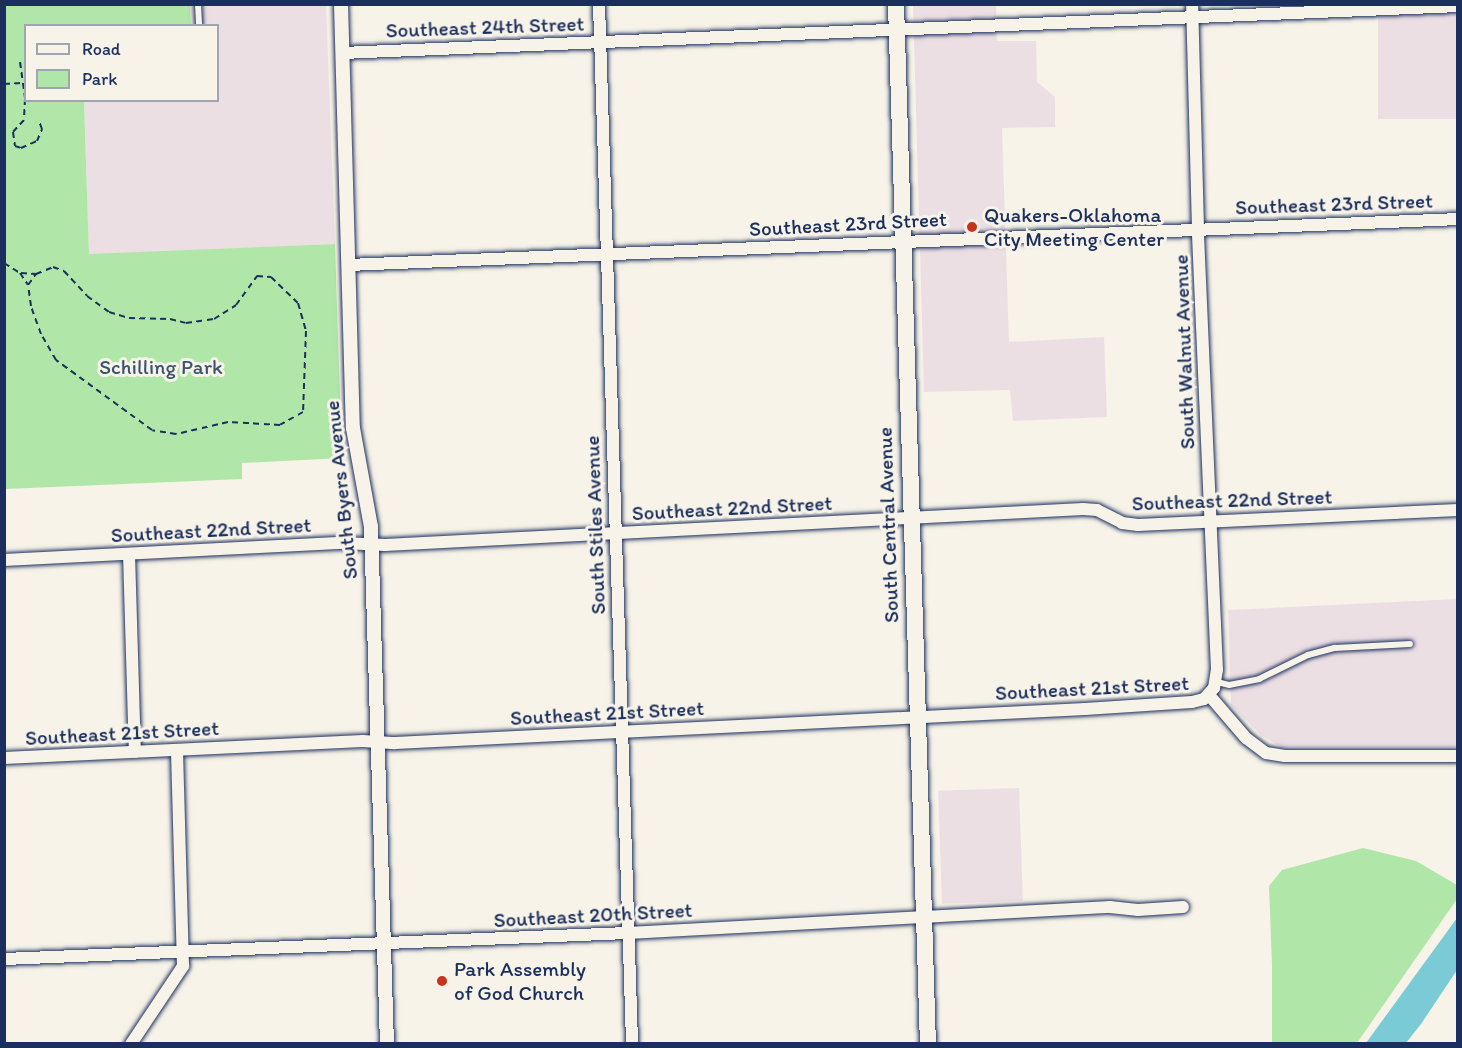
<!DOCTYPE html>
<style>
body{margin:0}
#map{position:relative;width:1462px;height:1048px;overflow:hidden;background:#f7f3e8;font-family:Itim,sans-serif}
div>[style]{position:absolute}
[style*='--x']{left:calc(var(--x)*1px);top:calc(var(--y)*1px);width:calc(var(--w)*1px);rotate:calc(var(--a)*1deg)}
.built>*{inset:0;background:#ecdfe4;transform-origin:0 0}
.green>*{inset:0;background:#b0e6a8}
.water>*{inset:0;background:#7acbd5}
.path>*{height:2px;margin-top:-1px;transform-origin:0;background:repeating-linear-gradient(90deg,#1b2f5e 0 6px,transparent 0 10.5px)}
.roads{filter:drop-shadow(0 0 2px #1b2f5e) drop-shadow(0 0 2px #1b2f5e)}
.service>*{height:6px;margin:-3px;padding:0 3px;transform-origin:3px;border-radius:3px;background:#f7f3e8}
.minor>*{height:12px;margin:-6px;padding:0 6px;transform-origin:6px;border-radius:6px;background:#f7f3e8}
.tertiary>*{height:14px;margin:-7px;padding:0 7px;transform-origin:7px;border-radius:7px;background:#f7f3e8}
.secondary>*{height:16px;margin:-8px;padding:0 8px;transform-origin:8px;border-radius:8px;background:#f7f3e8}
.dots>*{width:16px;height:16px;translate:-50% -50%;box-sizing:border-box;border:3px solid #f7f3e8;border-radius:50%}
span{translate:-50% -50%;white-space:nowrap;text-align:center;line-height:1.15;-webkit-text-stroke:6px #f7f3e8;paint-order:stroke}
.street-label{font-size:21px;color:#1b2f5e}
.poi-label{font-size:21px;color:#1b2f5e}
.left{translate:0 -50%;text-align:left}
.park-label{font-size:21px;color:#39546d}
.frame{position:absolute;inset:0;border:6px solid #1b2f5e;pointer-events:none}
.legend{position:absolute;left:24px;top:24px;width:195px;height:78px;box-sizing:border-box;background:#f7f3e8;border:2px solid #9fa5b1;margin:0;padding:8px 10px;list-style:none;font-size:18px;color:#1b2f5e}
.legend li{display:flex;align-items:center;gap:12px;height:30px}
.legend b{width:30px;border:2px solid #9fa5b1}
</style>
<div id="map">
<div class="built">
<i style="clip-path:polygon(190px 5px,326px 5px,335px 244px,89px 255px,84px 101px,218px 100px,218px 26px,191px 25px)"></i>
<i style="clip-path:polygon(913px 5px,996px 5px,997px 41px,1036px 41px,1037px 82px,1055px 97px,1055px 127px,1002px 128px,1009px 342px,1104px 337px,1107px 417px,1013px 421px,1010px 390px,924px 392px)"></i>
<i style="left:1378px;top:5px;width:79px;height:114px"></i>
<i style="clip-path:polygon(1457px 599px,1457px 747px,1281px 747px,1261px 735px,1231px 705px,1228px 610px)"></i>
<i style="left:1019px;top:788px;width:113px;height:81px;rotate:88deg"></i>
</div>
<div class="green">
<i style="clip-path:polygon(4px 5px,190px 5px,191px 25px,26px 26px,26px 100px,84px 101px,89px 254px,335px 244px,342px 458px,242px 463px,242px 479px,5px 489px)"></i>
<i style="clip-path:polygon(1363px 848px,1416px 861px,1457px 885px,1457px 899px,1357px 1043px,1272px 1043px,1272px 965px,1269px 886px,1282px 870px)"></i>
</div>
<div class="water">
<i style="clip-path:polygon(1457px 918px,1457px 970px,1421px 1024px,1406px 1043px,1366px 1043px)"></i>
</div>
<div class="path">
<i style="--x:128;--y:4;--w:15;--a:0"></i>
<i style="--x:20;--y:62;--w:37;--a:82"></i>
<i style="--x:25;--y:99;--w:21;--a:93"></i>
<i style="--x:24;--y:120;--w:16;--a:133"></i>
<i style="--x:13;--y:132;--w:14;--a:82"></i>
<i style="--x:15;--y:146;--w:6;--a:18"></i>
<i style="--x:21;--y:148;--w:17;--a:-24"></i>
<i style="--x:37;--y:141;--w:13;--a:-67"></i>
<i style="--x:42;--y:129;--w:9;--a:-111"></i>
<i style="--x:4;--y:84;--w:22;--a:-3"></i>
<i style="--x:4;--y:263;--w:19;--a:32"></i>
<i style="--x:20;--y:273;--w:14;--a:56"></i>
<i style="--x:53;--y:267;--w:12;--a:20"></i>
<i style="--x:64;--y:271;--w:34;--a:47"></i>
<i style="--x:87;--y:296;--w:27;--a:36"></i>
<i style="--x:109;--y:312;--w:21;--a:17"></i>
<i style="--x:129;--y:318;--w:41;--a:1.4"></i>
<i style="--x:170;--y:319;--w:16;--a:14"></i>
<i style="--x:186;--y:323;--w:28;--a:-8"></i>
<i style="--x:214;--y:319;--w:26;--a:-32"></i>
<i style="--x:236;--y:305;--w:36;--a:-54"></i>
<i style="--x:257;--y:276;--w:14;--a:4"></i>
<i style="--x:271;--y:277;--w:37;--a:44"></i>
<i style="--x:298;--y:303;--w:29;--a:74"></i>
<i style="--x:306;--y:331;--w:81;--a:92.1"></i>
<i style="--x:303;--y:412;--w:26;--a:151"></i>
<i style="--x:280;--y:425;--w:52;--a:-176.7"></i>
<i style="--x:228;--y:422;--w:53;--a:167"></i>
<i style="--x:176;--y:434;--w:24;--a:-171"></i>
<i style="--x:152;--y:430;--w:119;--a:-143.9"></i>
<i style="--x:56;--y:360;--w:30;--a:-120"></i>
<i style="--x:41;--y:334;--w:30;--a:-110"></i>
<i style="--x:31;--y:306;--w:21;--a:-98"></i>
<i style="--x:28;--y:285;--w:14;--a:-54"></i>
<i style="--x:36;--y:274;--w:18;--a:-22"></i>
<i style="--x:21;--y:273;--w:15;--a:4"></i>
</div>
<div class="roads">
<div class="service">
<i style="--x:198;--y:4;--w:22;--a:87"></i>
<i style="--x:1217;--y:682;--w:12;--a:14"></i>
<i style="--x:1229;--y:685;--w:31;--a:-11"></i>
<i style="--x:1259;--y:679;--w:55;--a:-26.1"></i>
<i style="--x:1308;--y:655;--w:28;--a:-15"></i>
<i style="--x:1335;--y:648;--w:75;--a:-3.1"></i>
</div>
<div class="minor">
<i style="--x:599;--y:4;--w:1041;--a:88.18"></i>
<i style="--x:342;--y:53;--w:1117;--a:-2.41"></i>
<i style="--x:348;--y:265;--w:1111;--a:-2.37"></i>
<i style="--x:129;--y:554;--w:198;--a:88.3"></i>
<i style="--x:4;--y:560;--w:339;--a:-2.9"></i>
<i style="--x:343;--y:543;--w:42;--a:2.7"></i>
<i style="--x:385;--y:545;--w:699;--a:-2.95"></i>
<i style="--x:1083;--y:509;--w:14;--a:4"></i>
<i style="--x:1097;--y:510;--w:28;--a:27"></i>
<i style="--x:1122;--y:523;--w:16;--a:7"></i>
<i style="--x:1138;--y:525;--w:320;--a:-2.7"></i>
<i style="--x:1209;--y:695;--w:57;--a:49.3"></i>
<i style="--x:1246;--y:738;--w:25;--a:37"></i>
<i style="--x:1266;--y:753;--w:19;--a:9"></i>
<i style="--x:1285;--y:756;--w:173;--a:0"></i>
<i style="--x:4;--y:758;--w:359;--a:-2.7"></i>
<i style="--x:363;--y:741;--w:32;--a:4"></i>
<i style="--x:395;--y:743;--w:691;--a:-2.82"></i>
<i style="--x:1085;--y:709;--w:107;--a:-3.7"></i>
<i style="--x:1192;--y:702;--w:12;--a:-14"></i>
<i style="--x:1204;--y:699;--w:15;--a:-48"></i>
<i style="--x:1214;--y:688;--w:18;--a:-81"></i>
<i style="--x:1217;--y:670;--w:441;--a:-92.5"></i>
<i style="--x:1198;--y:229;--w:225;--a:-91.5"></i>
<i style="--x:4;--y:959;--w:625;--a:-2.39"></i>
<i style="--x:628;--y:933;--w:483;--a:-3.1"></i>
<i style="--x:1110;--y:907;--w:28;--a:6"></i>
<i style="--x:1138;--y:910;--w:45;--a:-3.8"></i>
<i style="--x:131;--y:1044;--w:94;--a:-56.3"></i>
<i style="--x:183;--y:966;--w:216;--a:-91.6"></i>
</div>
<div class="tertiary">
<i style="--x:341;--y:4;--w:424;--a:88.4"></i>
<i style="--x:353;--y:428;--w:101;--a:79.7"></i>
<i style="--x:371;--y:527;--w:517;--a:88.23"></i>
</div>
<div class="secondary">
<i style="--x:896;--y:4;--w:1040;--a:88.24"></i>
</div>
</div>
<div class="dots">
<i style="left:972px;top:227px;background:#c8321e"></i>
<i style="left:442px;top:981px;background:#c8321e"></i>
</div>
<div class="street-label">
<span style="left:485px;top:27px;rotate:-2deg">Southeast 24th Street</span>
<span style="left:1334px;top:204px;rotate:-2deg">Southeast 23rd Street</span>
<span style="left:848px;top:224px;rotate:-3deg">Southeast 23rd Street</span>
<span style="left:1184px;top:352px;rotate:-92deg">South Walnut Avenue</span>
<span style="left:341px;top:490px;rotate:-96deg">South Byers Avenue</span>
<span style="left:1232px;top:500px;rotate:-2deg">Southeast 22nd Street</span>
<span style="left:732px;top:508px;rotate:-3deg">Southeast 22nd Street</span>
<span style="left:595px;top:525px;rotate:-92deg">South Stiles Avenue</span>
<span style="left:888px;top:525px;rotate:-92deg">South Central Avenue</span>
<span style="left:211px;top:530px;rotate:-3deg">Southeast 22nd Street</span>
<span style="left:1092px;top:688px;rotate:-3deg">Southeast 21st Street</span>
<span style="left:607px;top:713px;rotate:-3deg">Southeast 21st Street</span>
<span style="left:122px;top:733px;rotate:-3deg">Southeast 21st Street</span>
<span style="left:593px;top:915px;rotate:-3deg">Southeast 20th Street</span>
</div>
<div class="poi-label">
<span class="left" style="left:984px;top:227px">Quakers-Oklahoma<br>City Meeting Center</span>
<span class="left" style="left:454px;top:981px">Park Assembly<br>of God Church</span>
</div>
<div class="park-label">
<span style="left:161px;top:367px">Schilling Park</span>
</div>
<div class="frame"></div>
<ul class="legend">
<li><b style="height:8px;background:#f7f3e8"></b>Road</li>
<li><b style="height:16px;background:#b0e6a8"></b>Park</li>
</ul>
</div>
